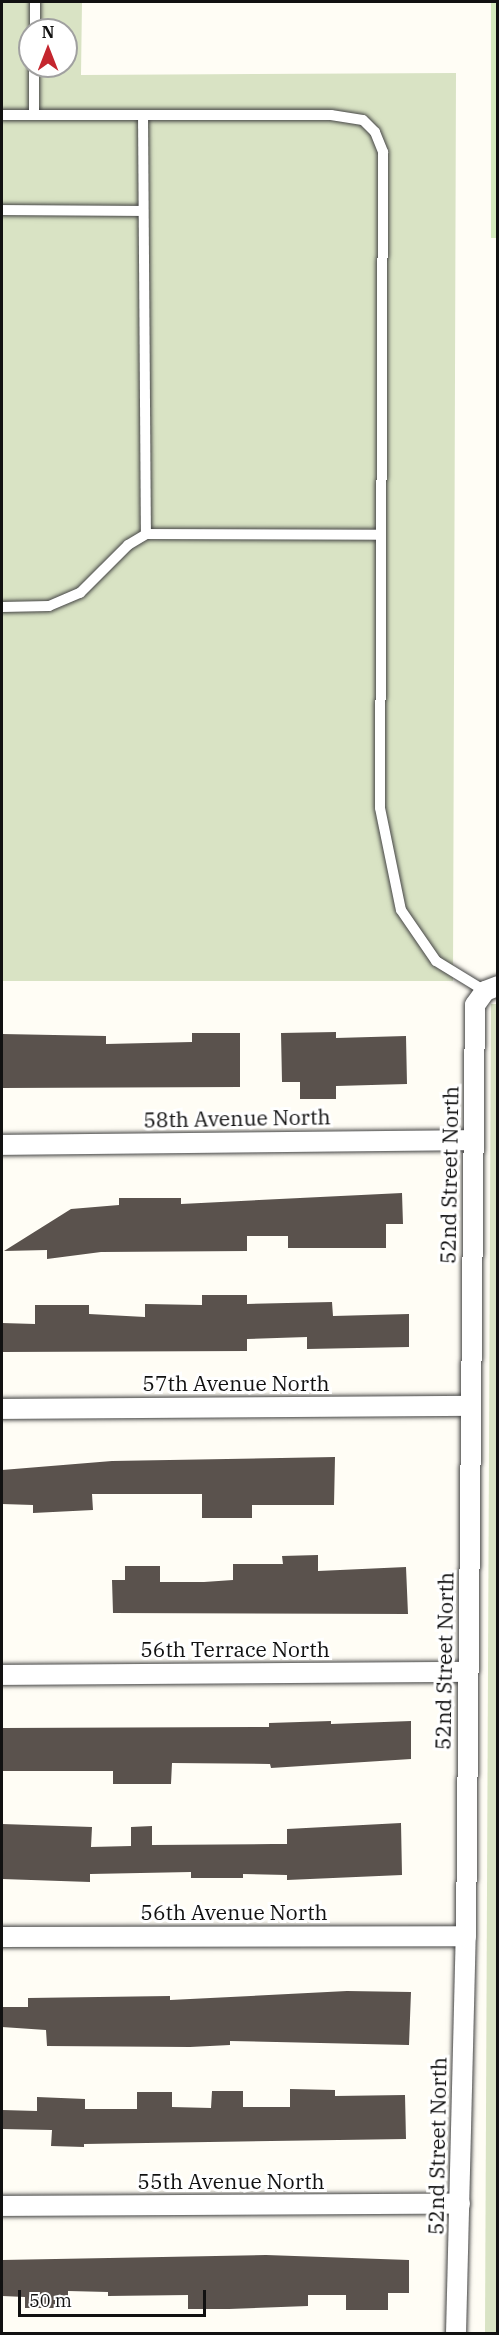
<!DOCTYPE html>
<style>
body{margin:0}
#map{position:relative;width:499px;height:2335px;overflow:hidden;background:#fffdf5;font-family:"IBM Plex Serif",serif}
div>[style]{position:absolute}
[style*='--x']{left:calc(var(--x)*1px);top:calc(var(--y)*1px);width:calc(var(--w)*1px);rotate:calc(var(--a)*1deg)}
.green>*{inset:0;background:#d5ebbd;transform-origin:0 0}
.cemetery>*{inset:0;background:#d9e3c4}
.building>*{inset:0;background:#5a524d}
.roads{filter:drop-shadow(0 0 2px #444) drop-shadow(0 0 2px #444)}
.lane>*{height:10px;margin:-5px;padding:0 5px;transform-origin:5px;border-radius:5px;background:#fff}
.street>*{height:20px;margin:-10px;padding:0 10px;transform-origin:10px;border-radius:10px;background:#fff}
span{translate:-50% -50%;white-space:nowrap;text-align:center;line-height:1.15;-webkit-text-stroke:6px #fff;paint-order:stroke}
.street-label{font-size:21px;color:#111}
.frame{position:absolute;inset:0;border:3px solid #111;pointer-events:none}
.north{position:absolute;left:18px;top:18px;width:60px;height:60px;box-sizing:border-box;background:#fff;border:2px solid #a0a0a0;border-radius:50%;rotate:0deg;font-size:16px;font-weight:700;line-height:24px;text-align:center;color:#111}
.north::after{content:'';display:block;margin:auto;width:21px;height:27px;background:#c4262e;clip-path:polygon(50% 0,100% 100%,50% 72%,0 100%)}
.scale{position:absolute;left:18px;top:2290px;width:188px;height:27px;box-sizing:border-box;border:3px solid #111;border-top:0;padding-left:8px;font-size:18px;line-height:21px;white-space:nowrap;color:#111;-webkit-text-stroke:4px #fff;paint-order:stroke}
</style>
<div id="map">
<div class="green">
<i style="left:491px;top:2px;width:7px;height:236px"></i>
</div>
<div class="cemetery">
<i style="clip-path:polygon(evenodd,2px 2px,82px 2px,81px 75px,456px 73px,453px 981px,2px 981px,2px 2px,30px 30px,66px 30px,66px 66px,30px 66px,30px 30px)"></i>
<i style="clip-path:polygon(491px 1004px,498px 1004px,497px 2334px,485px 2333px)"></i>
</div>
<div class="building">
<i style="clip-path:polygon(336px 1032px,336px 1038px,406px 1036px,407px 1084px,336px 1086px,336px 1099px,300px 1099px,300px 1082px,282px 1082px,281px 1033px)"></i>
<i style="clip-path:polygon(192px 1033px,240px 1033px,240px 1087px,2px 1088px,2px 1034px,106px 1036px,106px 1044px,192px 1042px)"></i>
<i style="clip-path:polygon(402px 1193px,403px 1224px,386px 1224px,386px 1248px,288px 1248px,288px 1236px,247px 1236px,247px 1251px,101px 1252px,47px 1259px,47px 1250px,4px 1251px,71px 1209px,119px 1205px,119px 1198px,181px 1198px,181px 1204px)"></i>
<i style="clip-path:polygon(202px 1295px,247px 1295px,247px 1304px,332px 1302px,333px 1316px,409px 1314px,409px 1347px,307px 1349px,307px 1337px,247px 1339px,247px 1351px,2px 1352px,2px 1323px,35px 1324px,35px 1305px,89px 1305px,89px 1314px,145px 1317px,145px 1304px,202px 1305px)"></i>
<i style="clip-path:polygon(335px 1457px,334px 1505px,252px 1505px,252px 1518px,202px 1518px,202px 1494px,92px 1494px,93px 1510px,33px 1513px,33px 1505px,2px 1504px,2px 1470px,112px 1461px)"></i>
<i style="clip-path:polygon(318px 1555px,318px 1571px,406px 1567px,408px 1614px,113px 1613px,112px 1580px,125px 1580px,125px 1566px,160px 1566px,160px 1582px,204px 1582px,233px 1580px,233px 1564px,283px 1564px,282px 1556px)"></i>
<i style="clip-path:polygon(331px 1721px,331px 1724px,411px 1721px,411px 1759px,271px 1768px,270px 1764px,172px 1763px,171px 1784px,113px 1784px,113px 1771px,2px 1771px,2px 1728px,269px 1727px,269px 1723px)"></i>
<i style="clip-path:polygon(401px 1823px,402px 1875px,287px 1880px,287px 1875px,243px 1874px,243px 1878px,191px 1878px,191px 1872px,90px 1874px,90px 1882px,2px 1879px,2px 1824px,92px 1827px,91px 1847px,131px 1846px,131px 1827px,152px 1826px,152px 1845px,273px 1844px,287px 1844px,287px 1829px)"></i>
<i style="clip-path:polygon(347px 1991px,411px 1992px,409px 2045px,230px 2041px,230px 2045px,190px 2047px,47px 2046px,46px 2030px,2px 2027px,2px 2007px,28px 2007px,28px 1998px,170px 1996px,170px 2000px)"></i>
<i style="clip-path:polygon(290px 2089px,335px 2090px,335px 2096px,405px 2095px,406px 2139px,84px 2144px,84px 2147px,51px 2146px,52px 2130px,2px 2129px,2px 2110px,37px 2111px,37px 2097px,85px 2099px,85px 2109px,137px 2109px,137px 2092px,172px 2092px,172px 2107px,211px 2108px,212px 2091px,243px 2091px,243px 2107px,290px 2107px)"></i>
<i style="clip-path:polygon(266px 2255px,409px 2260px,409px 2293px,388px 2293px,388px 2310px,346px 2310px,346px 2295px,308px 2295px,308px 2306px,229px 2309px,188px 2309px,188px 2295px,108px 2296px,108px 2292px,68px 2291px,68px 2308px,25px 2308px,25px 2297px,2px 2296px,2px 2260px)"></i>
</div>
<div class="roads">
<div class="lane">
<i style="--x:35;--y:30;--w:28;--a:-90"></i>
<i style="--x:2;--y:115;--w:329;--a:0"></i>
<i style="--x:331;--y:115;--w:32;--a:9"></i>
<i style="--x:363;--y:120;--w:17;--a:45"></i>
<i style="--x:375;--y:132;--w:22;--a:68"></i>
<i style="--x:383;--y:152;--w:656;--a:90.26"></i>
<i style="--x:380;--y:808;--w:104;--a:78.4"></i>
<i style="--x:401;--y:910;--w:62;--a:55.5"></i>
<i style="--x:436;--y:961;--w:57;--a:31.5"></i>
<i style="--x:34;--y:115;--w:49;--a:-90"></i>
<i style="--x:143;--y:115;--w:419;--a:89.6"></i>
<i style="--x:2;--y:210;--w:141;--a:0.4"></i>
<i style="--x:2;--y:607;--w:47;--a:-1.2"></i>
<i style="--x:49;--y:606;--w:34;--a:-23"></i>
<i style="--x:80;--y:593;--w:68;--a:-45"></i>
<i style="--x:128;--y:545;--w:21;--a:-31"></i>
<i style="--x:146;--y:534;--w:235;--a:0.2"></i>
</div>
<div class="street">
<i style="--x:2;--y:1145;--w:472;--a:-0.6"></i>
<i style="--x:2;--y:1409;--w:469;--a:-0.4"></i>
<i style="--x:2;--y:1675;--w:466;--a:-0.4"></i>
<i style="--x:2;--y:1937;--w:464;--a:-0.1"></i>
<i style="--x:2;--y:2206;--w:458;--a:-0.3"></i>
<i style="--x:456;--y:2334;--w:398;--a:-88.6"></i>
<i style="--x:466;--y:1936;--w:931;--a:-89.45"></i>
<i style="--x:475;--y:1005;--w:17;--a:-54"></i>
<i style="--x:485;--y:991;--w:14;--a:-21"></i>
</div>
</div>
<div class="street-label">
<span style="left:237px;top:1118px;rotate:-1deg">58th Avenue North</span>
<span style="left:449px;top:1175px;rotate:-89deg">52nd Street North</span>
<span style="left:236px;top:1383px">57th Avenue North</span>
<span style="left:235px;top:1649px">56th Terrace North</span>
<span style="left:444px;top:1661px;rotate:-89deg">52nd Street North</span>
<span style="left:234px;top:1912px">56th Avenue North</span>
<span style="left:437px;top:2146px;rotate:-89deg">52nd Street North</span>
<span style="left:231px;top:2181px">55th Avenue North</span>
</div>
<div class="frame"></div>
<div class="north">N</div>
<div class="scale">50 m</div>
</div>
